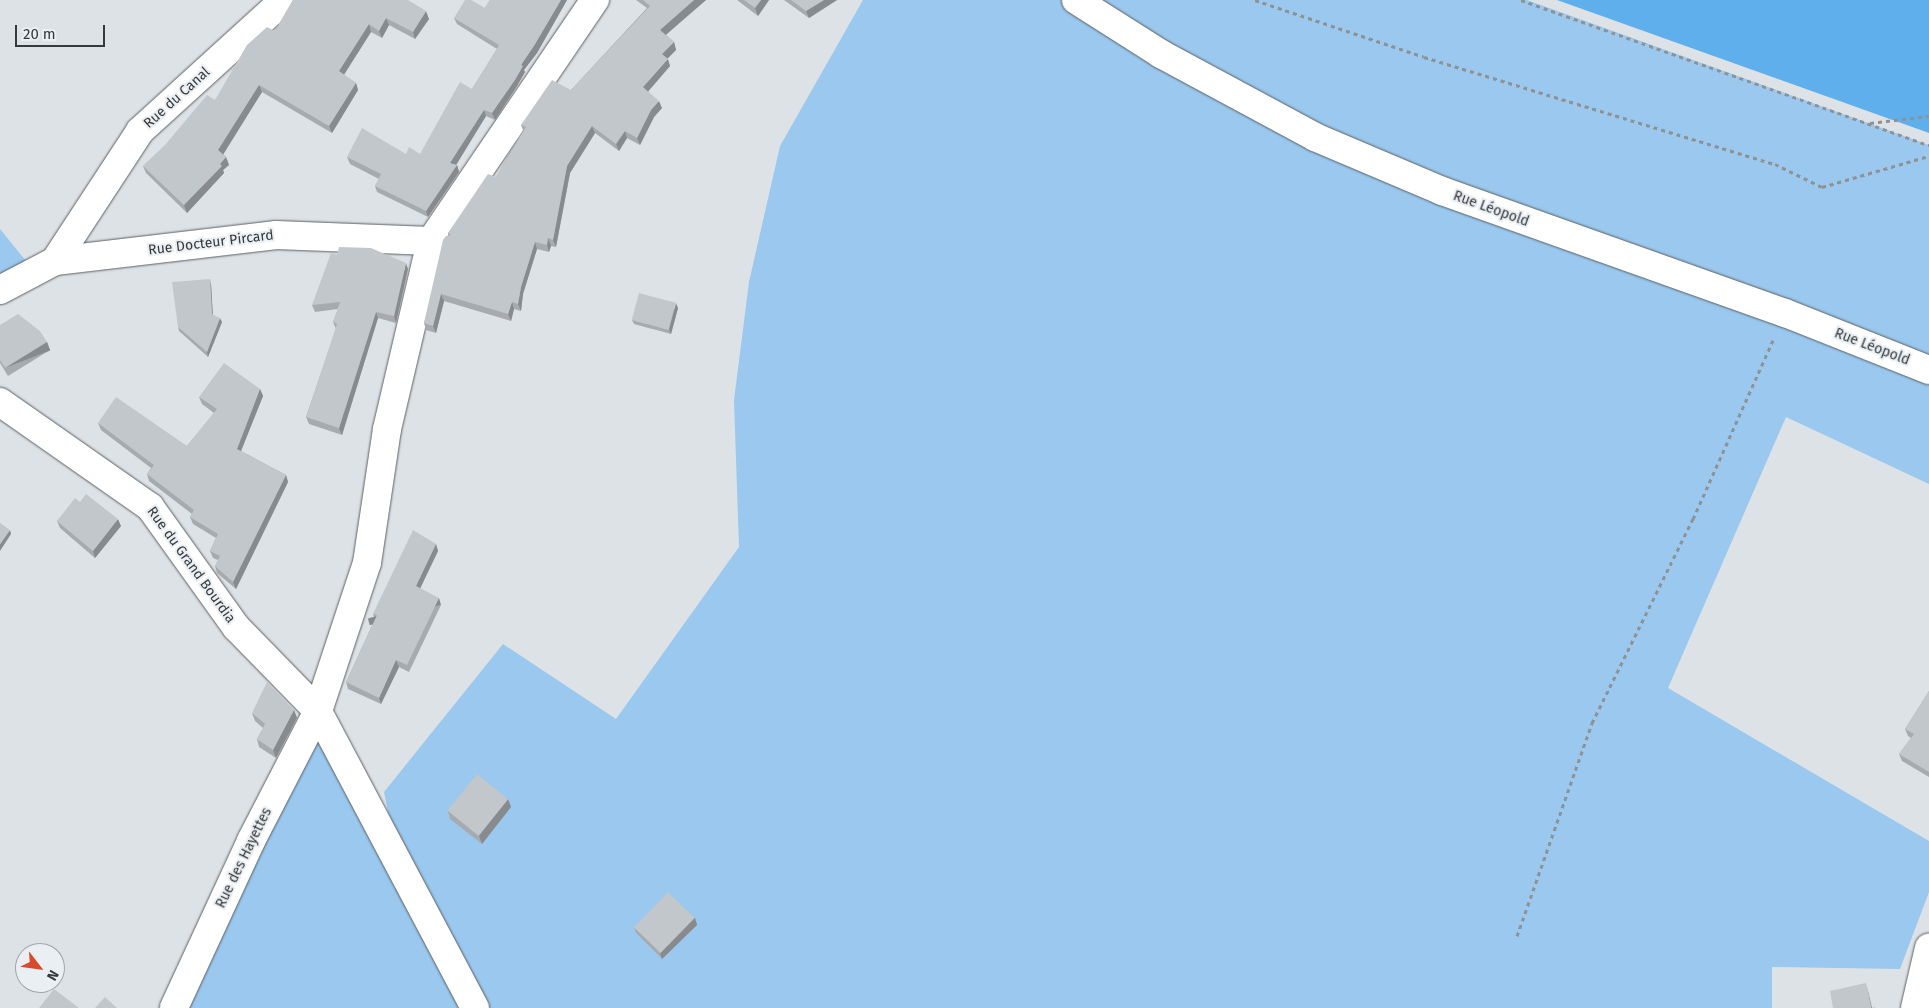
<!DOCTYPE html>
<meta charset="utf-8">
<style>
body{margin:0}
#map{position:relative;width:1929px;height:1008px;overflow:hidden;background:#dde2e6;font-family:"Fira Sans",sans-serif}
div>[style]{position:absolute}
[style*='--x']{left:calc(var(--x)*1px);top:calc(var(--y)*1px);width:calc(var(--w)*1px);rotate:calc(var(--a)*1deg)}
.green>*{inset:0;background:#9ac8ee}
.water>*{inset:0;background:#60afed}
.path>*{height:3px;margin-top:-1.5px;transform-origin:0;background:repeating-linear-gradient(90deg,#8e9294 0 4px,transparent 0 8px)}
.roads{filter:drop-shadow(0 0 1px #5c6064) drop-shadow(0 0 1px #5c6064)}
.street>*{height:28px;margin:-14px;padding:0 14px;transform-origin:14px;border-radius:14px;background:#fff}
.secondary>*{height:28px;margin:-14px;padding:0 14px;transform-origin:14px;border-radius:14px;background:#fff}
.wall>*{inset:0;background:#a7abaf}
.shaded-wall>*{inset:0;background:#888b8e;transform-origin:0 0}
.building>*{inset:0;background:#c2c7cb;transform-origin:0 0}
span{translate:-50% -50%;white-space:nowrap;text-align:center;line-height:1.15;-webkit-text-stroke:4px #eaeff4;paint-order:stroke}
.street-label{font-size:14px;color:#37393a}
.north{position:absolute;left:15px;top:943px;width:50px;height:50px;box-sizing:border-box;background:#eaeff4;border:1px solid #a2a6aa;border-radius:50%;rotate:120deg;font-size:14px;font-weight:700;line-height:20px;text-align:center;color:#37393a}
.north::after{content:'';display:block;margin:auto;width:18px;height:22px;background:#d54b2c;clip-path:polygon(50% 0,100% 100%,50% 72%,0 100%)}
.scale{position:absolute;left:15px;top:25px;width:90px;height:22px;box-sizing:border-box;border:2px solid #37393a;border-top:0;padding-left:6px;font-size:15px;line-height:18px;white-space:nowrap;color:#37393a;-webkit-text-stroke:4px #eaeff4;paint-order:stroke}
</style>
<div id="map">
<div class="green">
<i style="clip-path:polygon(863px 0,1527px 0,1929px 145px,1929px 484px,1786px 417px,1668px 688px,1929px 841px,1929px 892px,1900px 969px,1772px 967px,1772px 1008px,160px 1008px,318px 711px,399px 865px,384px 792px,503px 644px,616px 719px,739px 547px,734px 400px,749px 282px,780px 146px)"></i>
<i style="clip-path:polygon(0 229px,35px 272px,0 289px)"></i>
</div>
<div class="water">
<i style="clip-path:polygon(1557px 0,1929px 0,1929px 133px)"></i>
</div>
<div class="path">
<i style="--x:1255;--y:0;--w:178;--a:18.6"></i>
<i style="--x:1424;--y:57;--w:367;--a:17"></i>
<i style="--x:1775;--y:164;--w:52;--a:26.1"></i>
<i style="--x:1822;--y:187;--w:111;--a:-16.2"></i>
<i style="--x:1521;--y:0;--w:433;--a:19.6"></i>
<i style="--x:1870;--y:123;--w:59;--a:-6.8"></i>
<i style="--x:1517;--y:936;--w:226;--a:-70.6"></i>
<i style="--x:1592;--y:723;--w:228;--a:-63.7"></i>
<i style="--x:1693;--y:519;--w:196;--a:-65.9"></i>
</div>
<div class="roads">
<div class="street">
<i style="--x:55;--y:261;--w:155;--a:-56.8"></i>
<i style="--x:140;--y:131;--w:195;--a:-42.3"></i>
<i style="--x:0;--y:290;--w:62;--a:-27.8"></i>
<i style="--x:55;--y:261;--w:223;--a:-6.7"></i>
<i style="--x:276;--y:235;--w:155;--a:2.2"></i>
<i style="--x:0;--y:402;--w:183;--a:35"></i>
<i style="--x:150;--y:507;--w:148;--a:54.4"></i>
<i style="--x:236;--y:627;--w:117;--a:45.7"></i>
<i style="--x:318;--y:711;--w:146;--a:117.3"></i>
<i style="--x:251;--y:841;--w:184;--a:114.8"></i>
<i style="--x:475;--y:1008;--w:336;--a:-117.9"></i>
<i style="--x:318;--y:711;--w:156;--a:-71.7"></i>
<i style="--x:367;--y:563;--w:135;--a:-81.5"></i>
<i style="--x:387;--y:429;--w:193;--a:-76.8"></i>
<i style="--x:431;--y:241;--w:292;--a:-55.8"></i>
<i style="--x:1915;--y:1008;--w:62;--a:-76.9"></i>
</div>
<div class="secondary">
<i style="--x:1076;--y:0;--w:101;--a:32.4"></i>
<i style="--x:1161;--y:54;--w:175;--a:28.3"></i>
<i style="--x:1315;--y:137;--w:138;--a:23"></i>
<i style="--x:1442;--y:191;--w:364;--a:19.6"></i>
<i style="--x:1785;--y:313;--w:155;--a:21.6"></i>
</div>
</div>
<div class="wall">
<i style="clip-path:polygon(293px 0,429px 19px,415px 39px,389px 25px,382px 38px,371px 32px,344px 75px,356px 83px,358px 90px,332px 133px,262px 92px,223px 154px,226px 157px,229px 165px,223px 170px,224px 173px,187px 213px,146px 173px,143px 166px,215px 100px,275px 31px)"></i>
<i style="clip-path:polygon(490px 0,567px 0,537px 53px,524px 70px,525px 72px,517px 86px,495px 120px,486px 116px,456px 165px,457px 165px,459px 172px,428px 217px,377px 192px,375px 186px,379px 179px,350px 164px,347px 157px,420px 154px,472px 89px,497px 49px,457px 24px,454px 18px,485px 8px)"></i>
<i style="clip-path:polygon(636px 0,706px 0,666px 35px,674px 42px,676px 50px,667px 59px,670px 66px,648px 91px,662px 108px,654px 117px,640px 145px,627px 138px,619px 151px,595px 133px,570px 173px,556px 247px,551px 246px,549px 252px,537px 249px,523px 294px,521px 311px,514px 309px,511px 321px,444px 301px,436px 333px,426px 330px,424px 323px,448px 236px,448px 233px,496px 177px,523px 130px,521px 125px,571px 90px,647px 8px)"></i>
<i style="clip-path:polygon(737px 0,769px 0,758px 16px)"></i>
<i style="clip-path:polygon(784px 0,837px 0,809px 18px)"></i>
<i style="clip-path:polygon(408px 269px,396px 323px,378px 318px,342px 435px,309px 424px,306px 417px,336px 329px,333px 322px,338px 309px,315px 312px,312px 305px)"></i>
<i style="clip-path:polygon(211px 284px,213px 315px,222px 322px,208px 357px,179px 331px,178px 327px)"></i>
<i style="clip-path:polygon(678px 308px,671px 334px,634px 324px,632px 320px)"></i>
<i style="clip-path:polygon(0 325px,47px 342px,50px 350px,8px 376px,0 363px)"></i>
<i style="clip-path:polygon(260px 389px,263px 396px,241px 451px,286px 475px,288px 482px,236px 589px,217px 573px,215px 566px,218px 560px,213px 558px,210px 551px,216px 538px,193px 524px,190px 517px,192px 514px,149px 481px,147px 474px,151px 468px,101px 430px,98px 423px,187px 446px,214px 413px,202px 404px,199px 397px)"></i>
<i style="clip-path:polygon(80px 502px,121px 526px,95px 558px,60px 528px,57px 521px)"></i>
<i style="clip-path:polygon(436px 544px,438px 551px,420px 588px,441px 605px,409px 672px,399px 667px,381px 704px,348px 689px,346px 682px,375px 619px,373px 614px)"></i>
<i style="clip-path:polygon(1929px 691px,1929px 777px,1902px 761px,1899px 754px,1911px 738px,1908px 736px,1905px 729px)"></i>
<i style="clip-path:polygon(294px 710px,297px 718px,276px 758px,259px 747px,257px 739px,263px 728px,255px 721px,252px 713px)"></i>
<i style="clip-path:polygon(508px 799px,511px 807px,482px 844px,450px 819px,448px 811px)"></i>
<i style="clip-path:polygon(695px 918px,697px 925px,662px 959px,636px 933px,634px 927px)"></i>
</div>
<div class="shaded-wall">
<i style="clip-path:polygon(561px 0,567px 0,537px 53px,524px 70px,525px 72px,517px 86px,495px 120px,492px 113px)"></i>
<i style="clip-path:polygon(694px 0,706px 0,663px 37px,660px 30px)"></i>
<i style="clip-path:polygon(761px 0,769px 0,758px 16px,755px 8px)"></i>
<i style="clip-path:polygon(824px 0,837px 0,809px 18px,806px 11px)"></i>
<i style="clip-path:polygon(426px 11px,429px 19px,415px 39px,413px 32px)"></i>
<i style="clip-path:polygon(386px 18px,389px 25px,382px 38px,379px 31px)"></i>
<i style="clip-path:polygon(369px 24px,371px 32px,341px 79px,339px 71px)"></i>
<i style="clip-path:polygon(674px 42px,676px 50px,665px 61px,662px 54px)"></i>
<i style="clip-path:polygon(668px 59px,670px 66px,646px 94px,643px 87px)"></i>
<i style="clip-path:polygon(356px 83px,358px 90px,332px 133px,329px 126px)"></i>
<i style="clip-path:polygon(259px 85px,262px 92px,221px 158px,218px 150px)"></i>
<i style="clip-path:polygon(659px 101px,662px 108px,654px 117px,640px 145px,637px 138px,651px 110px)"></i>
<i style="clip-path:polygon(484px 110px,486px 116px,453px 170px,450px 163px)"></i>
<i style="clip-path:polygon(592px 126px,595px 133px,570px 173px,556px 247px,553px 240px,567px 166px)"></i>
<i style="clip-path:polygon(625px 131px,627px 138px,619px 151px,616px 144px)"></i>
<i style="clip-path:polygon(226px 157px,229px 165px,223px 170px,224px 173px,187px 213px,184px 205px)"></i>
<i style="clip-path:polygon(457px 165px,459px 172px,428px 217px,426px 211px)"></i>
<i style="clip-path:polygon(548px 238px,551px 246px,549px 252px,547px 245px)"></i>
<i style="clip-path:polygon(535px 242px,537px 249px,523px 294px,521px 311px,518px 304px,521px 287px)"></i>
<i style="clip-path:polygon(406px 263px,408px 269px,396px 323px,394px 316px)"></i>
<i style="clip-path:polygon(210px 279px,211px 284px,213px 319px,212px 314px)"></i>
<i style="clip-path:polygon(441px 294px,444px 301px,436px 333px,433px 326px)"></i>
<i style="clip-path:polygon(512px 302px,514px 309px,511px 321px,508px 314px)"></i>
<i style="clip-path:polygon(676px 303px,678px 308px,671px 334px,669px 330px)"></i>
<i style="clip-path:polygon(376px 312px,378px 318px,342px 435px,339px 428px)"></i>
<i style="clip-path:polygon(220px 318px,222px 322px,208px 357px,207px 352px)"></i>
<i style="left:47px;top:342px;width:9px;height:49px;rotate:69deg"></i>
<i style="clip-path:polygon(260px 389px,263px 396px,239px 456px,237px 449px)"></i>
<i style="clip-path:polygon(286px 475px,288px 482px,236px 589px,233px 582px)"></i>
<i style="clip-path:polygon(118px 519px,121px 526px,95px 558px,93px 551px)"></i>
<i style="clip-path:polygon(10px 530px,11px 534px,0 551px,0 544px)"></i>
<i style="clip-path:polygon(436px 544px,438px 551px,418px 593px,416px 586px)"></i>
<i style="left:439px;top:598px;width:7px;height:74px;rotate:74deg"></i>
<i style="clip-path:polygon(396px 660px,399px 667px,381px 704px,379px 698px)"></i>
<i style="clip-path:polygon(294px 710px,297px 718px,276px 758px,273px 750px)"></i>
<i style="clip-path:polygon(508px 799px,511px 807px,482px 844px,479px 836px)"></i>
<i style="clip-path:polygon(695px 918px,697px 925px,662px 959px,660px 953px)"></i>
<i style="clip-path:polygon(1866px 983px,1868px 991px,1872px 1008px,1871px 1008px)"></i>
</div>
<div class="building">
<i style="clip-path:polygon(293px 0,408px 0,426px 11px,413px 32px,386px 18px,379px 31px,369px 24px,339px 71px,356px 83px,329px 126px,259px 85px,218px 150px,226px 157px,220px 164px,222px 166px,184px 205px,143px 166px,165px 145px,207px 95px,215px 100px,247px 45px,267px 27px,275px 31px)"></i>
<i style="clip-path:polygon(465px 0,471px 0,485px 8px,490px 0,561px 0,534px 46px,521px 65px,523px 66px,515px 80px,492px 113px,484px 110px,450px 163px,457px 165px,426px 211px,375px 186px,381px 174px,347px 157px,362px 128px,406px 154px,409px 147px,420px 154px,460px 82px,472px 89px,499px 45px,454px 18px)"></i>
<i style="clip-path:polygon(643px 0,694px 0,660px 30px,674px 42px,662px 54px,668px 59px,643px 87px,659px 101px,651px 110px,637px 138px,625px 131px,616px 144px,592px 126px,567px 166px,553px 240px,548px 238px,547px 245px,535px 242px,521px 287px,518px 304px,512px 302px,508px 314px,441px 294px,433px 326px,424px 323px,443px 240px,446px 236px,451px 235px,448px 233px,488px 174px,496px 177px,526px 127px,521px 125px,552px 80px,571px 90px,650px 6px)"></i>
<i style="clip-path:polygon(744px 0,761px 0,755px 8px)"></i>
<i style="clip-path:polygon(791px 0,824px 0,806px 11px)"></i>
<i style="clip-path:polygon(339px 247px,371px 248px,406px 263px,394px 316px,376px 312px,339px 428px,306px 417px,337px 324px,333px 322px,340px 302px,312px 305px,331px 253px,337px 255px)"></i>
<i style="clip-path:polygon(210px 279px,212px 314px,220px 318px,207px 352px,178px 327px,172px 282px)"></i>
<i style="left:639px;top:293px;width:38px;height:28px;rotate:15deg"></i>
<i style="clip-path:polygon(18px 314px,40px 331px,47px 342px,5px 368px,0 360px,0 325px)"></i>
<i style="clip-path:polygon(224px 363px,260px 389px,237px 449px,286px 475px,233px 582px,215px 566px,220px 556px,210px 551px,218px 534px,190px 517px,194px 510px,147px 474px,154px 465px,98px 423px,116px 397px,187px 446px,217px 409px,199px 397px)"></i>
<i style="clip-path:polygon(86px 494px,118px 519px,93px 551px,57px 521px,75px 498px,80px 502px)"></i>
<i style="clip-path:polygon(0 523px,10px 530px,0 544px)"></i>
<i style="clip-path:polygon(413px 530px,436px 544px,416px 586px,439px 598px,407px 665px,396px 660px,379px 698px,346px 682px,377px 615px,373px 614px)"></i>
<i style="clip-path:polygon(267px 682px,294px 710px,273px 750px,257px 739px,265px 724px,252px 713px)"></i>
<i style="clip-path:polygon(1929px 691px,1929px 772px,1899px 754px,1914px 734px,1905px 729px)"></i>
<i style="left:477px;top:774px;width:40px;height:47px;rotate:39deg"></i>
<i style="left:668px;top:892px;width:37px;height:49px;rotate:44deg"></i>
<i style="clip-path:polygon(1866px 983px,1871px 1008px,1875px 1007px,1875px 1008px,1833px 1008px,1830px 991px)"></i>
<i style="clip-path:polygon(54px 989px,79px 1008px,39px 1008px)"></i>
<i style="clip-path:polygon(105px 997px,117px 1008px,95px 1008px)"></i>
</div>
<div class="street-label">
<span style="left:177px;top:98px;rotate:-42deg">Rue du Canal</span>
<span style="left:1491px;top:209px;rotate:20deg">Rue Léopold</span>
<span style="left:211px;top:243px;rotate:-7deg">Rue Docteur Pircard</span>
<span style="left:1872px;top:347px;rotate:21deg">Rue Léopold</span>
<span style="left:191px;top:565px;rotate:54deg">Rue du Grand Bourdia</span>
<span style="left:244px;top:858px;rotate:-64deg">Rue des Hayettes</span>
</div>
<div class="north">N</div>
<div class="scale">20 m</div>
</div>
